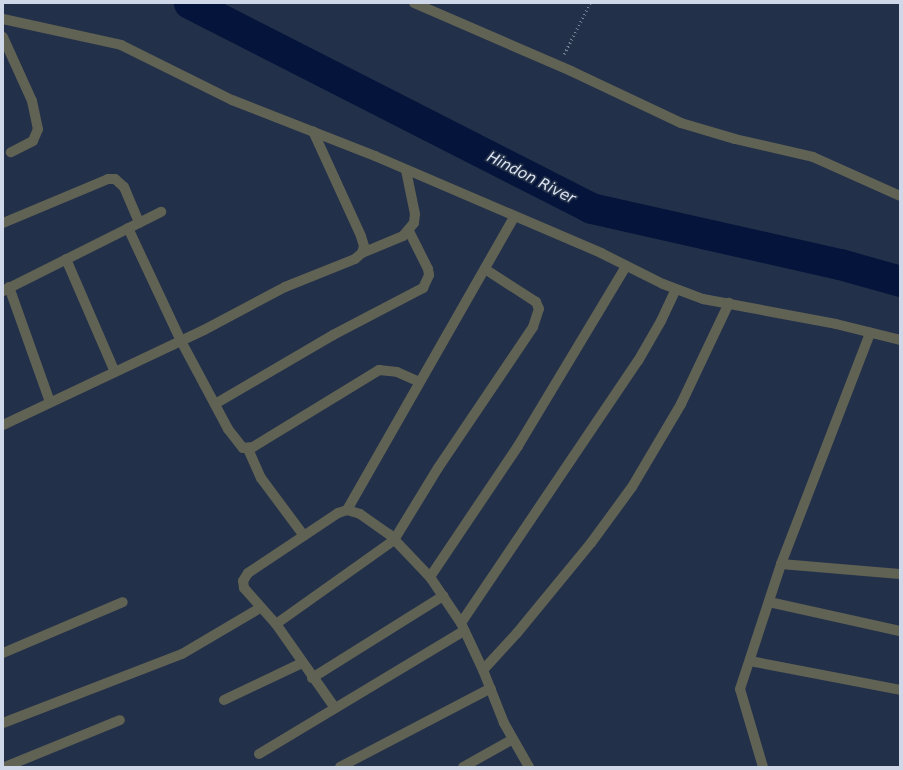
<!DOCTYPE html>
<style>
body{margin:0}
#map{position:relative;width:903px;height:770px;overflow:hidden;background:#233049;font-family:"DejaVu Sans",sans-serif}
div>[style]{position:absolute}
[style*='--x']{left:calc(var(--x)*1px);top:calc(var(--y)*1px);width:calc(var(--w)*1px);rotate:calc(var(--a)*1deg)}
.river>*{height:31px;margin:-15.5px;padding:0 15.5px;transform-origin:15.5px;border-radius:15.5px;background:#04143b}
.path>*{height:2.5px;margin-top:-1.25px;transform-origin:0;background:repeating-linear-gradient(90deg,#778296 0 1px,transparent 0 4px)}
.minor>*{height:10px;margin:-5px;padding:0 5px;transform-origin:5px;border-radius:5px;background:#606254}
span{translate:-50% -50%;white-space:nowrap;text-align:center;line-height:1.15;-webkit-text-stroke:3.5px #233049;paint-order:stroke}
.water-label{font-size:15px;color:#dbe3f2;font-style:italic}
.frame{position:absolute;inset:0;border:4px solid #cfd8e8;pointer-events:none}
</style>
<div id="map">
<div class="river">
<i style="--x:189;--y:3;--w:451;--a:27"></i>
<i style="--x:591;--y:208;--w:255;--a:12.7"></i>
<i style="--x:840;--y:264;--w:62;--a:15.8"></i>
</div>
<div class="path">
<i style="--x:564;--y:54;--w:57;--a:-63"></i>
</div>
<div class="minor">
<i style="--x:414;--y:3;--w:171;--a:23.4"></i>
<i style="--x:571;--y:71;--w:122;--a:25.3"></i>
<i style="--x:681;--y:123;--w:56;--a:16.5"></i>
<i style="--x:735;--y:139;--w:80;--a:13"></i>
<i style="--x:813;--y:157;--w:95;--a:24.1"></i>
<i style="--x:3;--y:19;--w:121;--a:12.4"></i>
<i style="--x:121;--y:45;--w:124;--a:26.4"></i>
<i style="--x:232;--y:100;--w:154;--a:21.4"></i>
<i style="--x:375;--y:156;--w:246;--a:23.2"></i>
<i style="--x:601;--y:253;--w:69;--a:26.6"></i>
<i style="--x:663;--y:284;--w:43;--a:20.6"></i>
<i style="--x:703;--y:299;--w:135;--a:10.6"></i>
<i style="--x:836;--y:324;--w:66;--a:14"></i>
<i style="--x:3;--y:37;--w:70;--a:65.6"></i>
<i style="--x:32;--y:101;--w:29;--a:78"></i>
<i style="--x:38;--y:129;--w:13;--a:113"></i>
<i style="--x:33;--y:141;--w:25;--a:153"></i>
<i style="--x:3;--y:223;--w:114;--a:-22.7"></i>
<i style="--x:108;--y:179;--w:7;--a:0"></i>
<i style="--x:115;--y:179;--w:12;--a:42"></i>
<i style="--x:124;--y:187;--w:39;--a:67"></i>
<i style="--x:128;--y:228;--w:125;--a:64.9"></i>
<i style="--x:181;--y:341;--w:100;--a:61.9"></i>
<i style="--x:228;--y:429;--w:24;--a:52"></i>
<i style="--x:243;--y:448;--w:10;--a:-6"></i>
<i style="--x:253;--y:447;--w:148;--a:-31.4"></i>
<i style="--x:379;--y:370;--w:18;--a:6"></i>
<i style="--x:397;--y:372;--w:24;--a:24"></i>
<i style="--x:362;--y:253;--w:44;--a:-22.5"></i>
<i style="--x:403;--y:236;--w:17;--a:-50"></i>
<i style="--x:414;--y:223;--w:9;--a:-84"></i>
<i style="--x:415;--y:214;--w:45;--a:-101.6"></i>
<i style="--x:66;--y:259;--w:123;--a:66.6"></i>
<i style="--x:9;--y:287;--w:122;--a:70.4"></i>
<i style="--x:3;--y:291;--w:177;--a:-26.6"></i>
<i style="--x:215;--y:404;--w:137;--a:-30.3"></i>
<i style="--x:333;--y:335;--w:102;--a:-27.6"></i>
<i style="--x:423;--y:288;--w:14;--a:-65"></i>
<i style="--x:429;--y:275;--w:6;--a:-99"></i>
<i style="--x:428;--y:269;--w:42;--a:-116.6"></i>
<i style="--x:3;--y:425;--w:222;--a:-25.3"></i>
<i style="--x:204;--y:330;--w:92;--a:-28"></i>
<i style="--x:285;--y:287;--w:75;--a:-21.8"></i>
<i style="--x:355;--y:259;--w:9;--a:-41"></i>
<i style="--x:362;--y:253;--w:7;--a:-74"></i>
<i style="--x:364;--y:246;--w:10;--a:-107"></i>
<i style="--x:361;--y:236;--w:115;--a:-114.6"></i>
<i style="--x:248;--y:449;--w:32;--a:66"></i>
<i style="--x:261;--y:478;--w:72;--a:53.4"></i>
<i style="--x:347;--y:510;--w:337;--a:-60.3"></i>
<i style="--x:781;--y:564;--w:119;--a:4.8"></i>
<i style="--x:430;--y:577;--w:158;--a:-56.1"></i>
<i style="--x:518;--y:446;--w:210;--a:-59"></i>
<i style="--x:769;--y:602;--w:134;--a:12.5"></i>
<i style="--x:461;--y:623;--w:316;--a:-56"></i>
<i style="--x:638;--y:361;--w:46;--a:-60.1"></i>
<i style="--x:661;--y:321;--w:35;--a:-65"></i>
<i style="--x:276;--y:624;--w:145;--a:-35.4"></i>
<i style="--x:394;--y:540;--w:84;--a:-58.6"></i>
<i style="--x:438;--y:468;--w:170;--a:-56"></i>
<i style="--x:533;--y:327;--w:19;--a:-72"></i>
<i style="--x:539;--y:309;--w:8;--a:-113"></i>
<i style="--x:536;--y:302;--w:61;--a:-147.1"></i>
<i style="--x:3;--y:653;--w:130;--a:-23"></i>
<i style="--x:750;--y:661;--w:153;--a:10.9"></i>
<i style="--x:312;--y:678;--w:155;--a:-32"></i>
<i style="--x:224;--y:700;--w:86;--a:-25.4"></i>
<i style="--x:335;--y:708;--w:103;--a:-125.1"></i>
<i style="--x:276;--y:624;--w:48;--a:-131.6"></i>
<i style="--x:244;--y:588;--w:7;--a:-98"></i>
<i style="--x:243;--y:581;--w:9;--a:-58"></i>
<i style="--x:248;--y:573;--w:108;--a:-33.7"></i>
<i style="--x:338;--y:513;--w:9;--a:-18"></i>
<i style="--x:347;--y:510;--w:14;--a:17"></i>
<i style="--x:360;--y:514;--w:35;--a:35"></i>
<i style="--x:389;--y:534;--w:59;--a:46.4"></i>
<i style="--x:430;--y:577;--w:55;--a:56"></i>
<i style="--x:461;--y:623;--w:52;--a:64.9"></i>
<i style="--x:3;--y:723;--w:192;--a:-21.1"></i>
<i style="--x:182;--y:654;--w:91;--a:-30.5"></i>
<i style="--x:259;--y:754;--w:239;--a:-31"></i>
<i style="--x:5;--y:767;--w:124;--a:-22.2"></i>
<i style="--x:340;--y:767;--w:170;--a:-27.6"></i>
<i style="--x:463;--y:767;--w:57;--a:-29.2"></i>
<i style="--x:529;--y:767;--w:51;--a:-119.6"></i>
<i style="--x:504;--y:723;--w:57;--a:-111.6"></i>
<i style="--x:483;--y:670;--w:50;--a:-47.4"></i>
<i style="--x:517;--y:633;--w:117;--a:-50.6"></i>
<i style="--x:591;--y:543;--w:69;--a:-53.8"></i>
<i style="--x:632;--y:487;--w:96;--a:-59.4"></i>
<i style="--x:681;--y:404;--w:112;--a:-64.6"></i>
<i style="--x:763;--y:767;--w:81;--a:-106.4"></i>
<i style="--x:740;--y:689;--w:132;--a:-71.8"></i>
<i style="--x:781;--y:564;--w:248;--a:-68.9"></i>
</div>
<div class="water-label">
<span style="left:531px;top:178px;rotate:27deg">Hindon River</span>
</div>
<div class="frame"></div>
</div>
